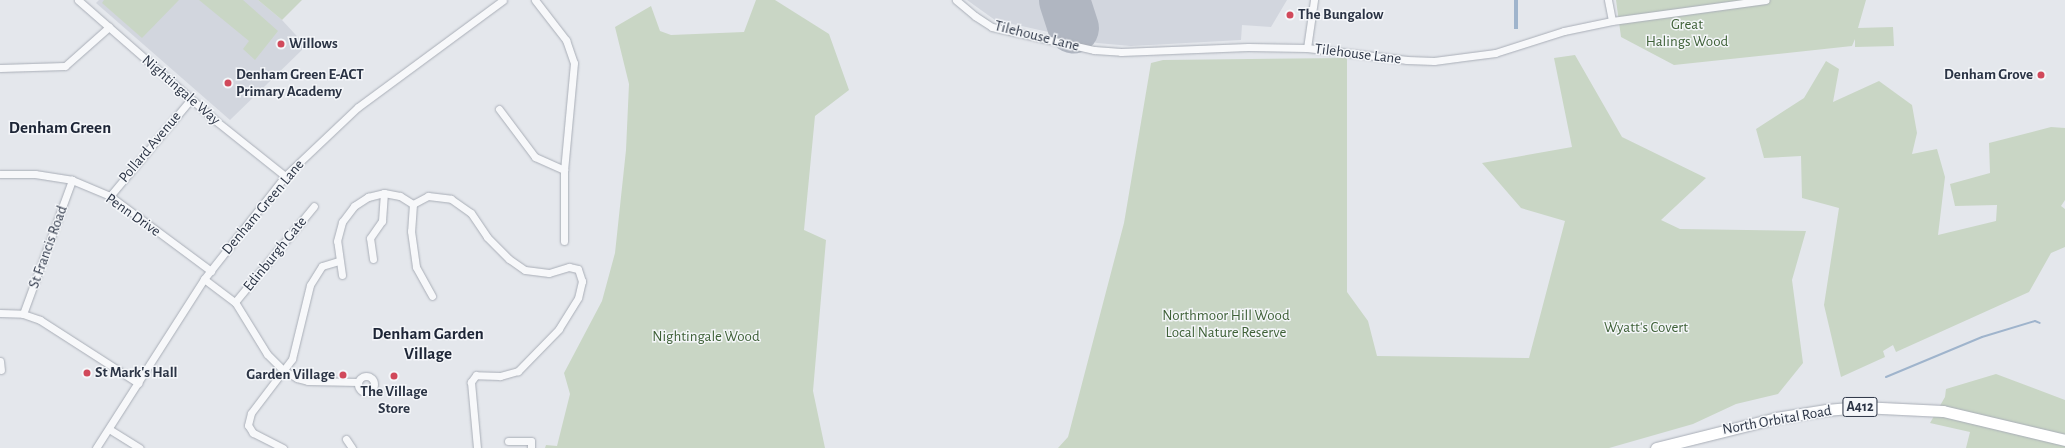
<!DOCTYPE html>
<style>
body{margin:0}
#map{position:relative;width:2065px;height:448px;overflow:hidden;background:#e4e7ec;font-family:"Alegreya Sans",sans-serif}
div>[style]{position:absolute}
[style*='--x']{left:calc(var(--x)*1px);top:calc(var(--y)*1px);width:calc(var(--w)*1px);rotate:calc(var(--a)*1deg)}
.built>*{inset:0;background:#d2d6de}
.green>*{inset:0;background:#c9d6c5}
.water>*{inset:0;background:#9fb4cc;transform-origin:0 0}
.stream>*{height:2px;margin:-1px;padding:0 1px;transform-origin:1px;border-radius:1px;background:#9fb4cc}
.runway>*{height:51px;margin:-25.5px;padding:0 25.5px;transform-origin:25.5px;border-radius:25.5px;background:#b0b6c1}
.roads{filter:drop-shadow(0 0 1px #a9aeb7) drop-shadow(0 0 1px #a9aeb7)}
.minor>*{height:7px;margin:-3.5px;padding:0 3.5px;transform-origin:3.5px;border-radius:3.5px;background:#f7f8fa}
.minor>.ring{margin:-3.5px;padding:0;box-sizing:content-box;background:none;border:7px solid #f7f8fa;border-radius:50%}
.primary>*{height:11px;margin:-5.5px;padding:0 5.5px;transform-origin:5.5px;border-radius:5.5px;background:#fff}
.dots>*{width:11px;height:11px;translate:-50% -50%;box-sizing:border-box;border:2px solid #f4f6f9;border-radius:50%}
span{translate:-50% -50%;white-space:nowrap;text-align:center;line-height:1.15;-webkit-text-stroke:3px #f4f6f9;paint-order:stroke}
.shield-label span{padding:1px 3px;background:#f4f6f9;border:1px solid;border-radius:3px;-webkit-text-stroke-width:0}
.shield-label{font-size:14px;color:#2b3445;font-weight:700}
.poi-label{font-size:15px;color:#2b3445;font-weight:700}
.left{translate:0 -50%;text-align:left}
.right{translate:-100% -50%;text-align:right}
.park-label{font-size:15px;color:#3f6138}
.street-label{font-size:15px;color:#2b3445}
.quarter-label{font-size:17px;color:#1d2536;font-weight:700}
</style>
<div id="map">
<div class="built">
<i style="clip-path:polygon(99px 0,258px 0,282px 20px,306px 46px,230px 120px,96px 3px)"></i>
<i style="clip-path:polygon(967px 0,1287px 0,1271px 27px,1242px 25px,1241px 40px,1131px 46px,1097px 43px,995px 20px)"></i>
</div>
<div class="green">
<i style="clip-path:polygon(104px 0,179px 0,142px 38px,102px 3px)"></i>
<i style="clip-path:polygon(199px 0,243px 0,278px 31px,255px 60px,243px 49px,249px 41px)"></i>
<i style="clip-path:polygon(258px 0,302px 0,282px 20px)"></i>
<i style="clip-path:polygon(756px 0,775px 0,829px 34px,849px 90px,815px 116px,804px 230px,826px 240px,813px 391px,825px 448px,545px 448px,546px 445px,557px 446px,570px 394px,564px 373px,602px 301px,615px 253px,626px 150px,629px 84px,615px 27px,651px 6px,660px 31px,671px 35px,744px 32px)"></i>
<i style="clip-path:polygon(1616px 0,1866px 0,1858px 28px,1893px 27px,1894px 46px,1855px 47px,1855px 39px,1852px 46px,1674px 65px,1621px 37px)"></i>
<i style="clip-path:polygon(1575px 55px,1622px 137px,1706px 178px,1661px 220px,1680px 229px,1806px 231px,1792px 280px,1803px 363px,1778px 394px,1736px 404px,1693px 424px,1609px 448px,1058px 448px,1068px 437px,1124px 223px,1151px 63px,1163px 60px,1347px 58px,1347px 292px,1368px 321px,1377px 356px,1529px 358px,1565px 221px,1521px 208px,1482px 163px,1572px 147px,1554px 58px)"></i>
<i style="clip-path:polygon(1826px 61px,1839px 69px,1833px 102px,1879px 81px,1912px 105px,1917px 133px,1912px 154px,1937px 149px,1945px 177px,1938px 235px,1996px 221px,1997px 205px,1955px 206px,1950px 184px,1990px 173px,1989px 143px,2051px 127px,2065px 128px,2065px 200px,2061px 206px,2065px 209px,2065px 247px,2051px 253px,2029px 292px,1896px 352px,1893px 345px,1883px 351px,1885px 357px,1841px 377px,1824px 305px,1839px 208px,1802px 198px,1801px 156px,1764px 158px,1756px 129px,1804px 98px)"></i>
<i style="clip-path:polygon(1996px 374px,2065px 400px,2065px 448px,1966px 448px,1970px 432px,1930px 423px,1945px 397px,1946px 389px)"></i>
</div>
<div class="water">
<i style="left:1514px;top:0;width:4px;height:29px"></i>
</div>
<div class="stream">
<i style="--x:1886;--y:377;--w:104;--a:-22.6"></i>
<i style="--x:1982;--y:337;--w:55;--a:-16.8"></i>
<i style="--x:2035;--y:321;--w:5;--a:22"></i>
</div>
<div class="runway">
<i style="--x:1064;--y:0;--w:29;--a:72"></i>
</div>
<div class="roads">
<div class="minor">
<i style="--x:78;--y:0;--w:184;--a:41.2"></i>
<i style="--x:216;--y:121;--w:88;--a:38.6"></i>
<i style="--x:535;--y:0;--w:51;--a:52.2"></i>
<i style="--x:566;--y:40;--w:24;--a:71"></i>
<i style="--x:574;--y:63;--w:107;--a:95.3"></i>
<i style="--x:564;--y:170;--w:71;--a:90"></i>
<i style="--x:956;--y:0;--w:25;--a:40"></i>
<i style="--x:975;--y:16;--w:20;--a:33"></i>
<i style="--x:992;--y:27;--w:105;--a:12.7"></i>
<i style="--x:1094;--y:50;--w:27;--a:4"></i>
<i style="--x:1121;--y:52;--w:127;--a:-2.3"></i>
<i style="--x:1248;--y:47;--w:59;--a:1"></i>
<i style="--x:1307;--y:48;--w:101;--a:6.8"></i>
<i style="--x:1407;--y:60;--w:27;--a:2"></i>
<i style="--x:1434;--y:61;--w:62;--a:-7.5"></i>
<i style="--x:1495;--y:53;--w:72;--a:-17.7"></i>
<i style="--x:1564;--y:31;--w:49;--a:-11.8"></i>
<i style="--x:1612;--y:21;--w:155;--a:-7.8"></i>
<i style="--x:1608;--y:0;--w:21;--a:79"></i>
<i style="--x:1307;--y:48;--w:49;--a:-81.7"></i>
<i style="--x:0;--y:68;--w:65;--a:-1.8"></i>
<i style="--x:65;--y:66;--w:59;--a:-41.6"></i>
<i style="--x:499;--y:109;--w:60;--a:53.1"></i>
<i style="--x:535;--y:157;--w:32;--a:24"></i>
<i style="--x:0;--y:174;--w:35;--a:0"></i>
<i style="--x:35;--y:174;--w:37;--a:9"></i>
<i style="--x:72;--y:180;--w:41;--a:22.8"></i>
<i style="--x:110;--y:196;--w:126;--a:36.6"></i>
<i style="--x:110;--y:196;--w:126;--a:-50.1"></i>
<i style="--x:413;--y:204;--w:17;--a:-28"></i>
<i style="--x:428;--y:196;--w:23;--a:7"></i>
<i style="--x:451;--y:199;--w:24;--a:35"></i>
<i style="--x:471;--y:213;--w:29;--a:56"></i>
<i style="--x:487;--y:237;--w:31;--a:45"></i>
<i style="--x:509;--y:259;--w:19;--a:35"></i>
<i style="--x:525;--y:270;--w:24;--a:7"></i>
<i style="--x:549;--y:273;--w:21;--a:-17"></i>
<i style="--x:569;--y:267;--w:9;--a:13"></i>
<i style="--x:578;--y:269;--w:13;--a:72"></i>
<i style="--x:582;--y:281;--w:17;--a:103"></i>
<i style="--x:578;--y:298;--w:36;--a:122"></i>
<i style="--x:559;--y:329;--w:59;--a:134.3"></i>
<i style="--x:518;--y:371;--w:19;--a:164"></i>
<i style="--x:500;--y:376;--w:24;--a:-178"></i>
<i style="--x:476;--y:375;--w:9;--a:126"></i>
<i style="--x:471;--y:382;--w:66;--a:84.8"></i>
<i style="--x:413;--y:204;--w:27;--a:94"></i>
<i style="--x:411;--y:231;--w:36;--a:82"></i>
<i style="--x:416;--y:267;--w:33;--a:61"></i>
<i style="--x:373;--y:259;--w:21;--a:-98"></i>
<i style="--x:370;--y:238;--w:21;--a:-55"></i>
<i style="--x:382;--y:221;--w:28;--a:-86"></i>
<i style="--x:342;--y:275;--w:34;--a:-98"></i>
<i style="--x:337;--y:241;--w:20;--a:-75"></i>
<i style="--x:342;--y:222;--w:20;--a:-53"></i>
<i style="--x:354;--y:206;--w:17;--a:-33"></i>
<i style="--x:368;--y:197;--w:16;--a:-14"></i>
<i style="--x:384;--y:193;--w:16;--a:11"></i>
<i style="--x:400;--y:196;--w:15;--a:32"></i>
<i style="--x:204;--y:279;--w:39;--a:37"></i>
<i style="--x:235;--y:302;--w:61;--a:58.4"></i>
<i style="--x:267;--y:354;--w:23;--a:45"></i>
<i style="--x:283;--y:370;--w:16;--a:30"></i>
<i style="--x:297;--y:378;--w:11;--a:15"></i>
<i style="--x:308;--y:381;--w:50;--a:1.1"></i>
<i style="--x:235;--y:302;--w:124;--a:-50.5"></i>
<i style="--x:0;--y:313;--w:23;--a:2"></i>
<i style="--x:23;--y:314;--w:18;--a:19"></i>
<i style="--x:40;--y:320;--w:117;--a:32.7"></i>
<i style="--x:23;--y:314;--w:143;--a:-69.9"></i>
<i style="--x:0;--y:361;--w:9;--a:84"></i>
<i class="ring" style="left:358px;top:376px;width:9px;height:9px"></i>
<i style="--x:109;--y:429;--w:36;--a:32"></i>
<i style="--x:346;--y:439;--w:11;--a:56"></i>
<i style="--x:508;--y:441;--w:23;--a:0"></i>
<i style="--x:531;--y:441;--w:7;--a:90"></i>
<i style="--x:96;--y:448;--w:201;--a:-57.4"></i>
<i style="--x:204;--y:279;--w:131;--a:-51.8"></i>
<i style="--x:285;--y:176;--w:100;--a:-43.4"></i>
<i style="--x:358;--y:107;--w:180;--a:-36.4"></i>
<i style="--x:283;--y:448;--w:34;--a:-153"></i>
<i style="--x:253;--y:433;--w:9;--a:-122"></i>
<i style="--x:248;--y:425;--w:12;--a:-76"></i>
<i style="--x:251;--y:413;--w:68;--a:-52.8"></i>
<i style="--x:292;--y:359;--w:76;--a:-76.3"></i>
<i style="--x:310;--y:285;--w:22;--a:-58"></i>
<i style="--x:322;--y:266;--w:17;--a:-17"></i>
</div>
<div class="primary">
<i style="--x:1656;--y:448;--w:124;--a:-14"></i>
<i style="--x:1776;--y:418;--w:51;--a:-9.1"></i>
<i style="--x:1826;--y:410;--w:35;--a:-5"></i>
<i style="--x:1861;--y:407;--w:82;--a:2.8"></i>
<i style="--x:1943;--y:411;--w:125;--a:13.4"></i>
</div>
</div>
<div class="dots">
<i style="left:1290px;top:15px;background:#d1495b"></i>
<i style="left:281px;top:44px;background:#d1495b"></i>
<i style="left:2041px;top:75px;background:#d1495b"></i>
<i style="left:228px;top:83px;background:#d1495b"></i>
<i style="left:87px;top:373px;background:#d1495b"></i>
<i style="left:343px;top:375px;background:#d1495b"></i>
<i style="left:394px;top:376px;background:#d1495b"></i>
</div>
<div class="shield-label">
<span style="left:1860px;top:407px">A412</span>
</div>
<div class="poi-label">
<span class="left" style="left:1298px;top:15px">The Bungalow</span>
<span class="left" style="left:289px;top:44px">Willows</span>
<span class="left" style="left:236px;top:83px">Denham Green E-ACT<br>Primary Academy</span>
<span class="right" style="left:2033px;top:75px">Denham Grove</span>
<span class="left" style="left:95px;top:373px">St Mark's Hall</span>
<span class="right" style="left:335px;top:375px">Garden Village</span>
<span style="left:394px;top:400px">The Village<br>Store</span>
</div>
<div class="park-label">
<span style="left:1687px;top:33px">Great<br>Halings Wood</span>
<span style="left:1226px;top:324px">Northmoor Hill Wood<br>Local Nature Reserve</span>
<span style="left:1646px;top:328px">Wyatt's Covert</span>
<span style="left:706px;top:337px">Nightingale Wood</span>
</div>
<div class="street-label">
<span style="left:1037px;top:36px;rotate:14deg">Tilehouse Lane</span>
<span style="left:1358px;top:54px;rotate:7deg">Tilehouse Lane</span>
<span style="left:181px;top:90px;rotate:41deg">Nightingale Way</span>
<span style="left:150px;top:147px;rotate:-50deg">Pollard Avenue</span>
<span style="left:263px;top:207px;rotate:-50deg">Denham Green Lane</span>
<span style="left:133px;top:215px;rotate:35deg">Penn Drive</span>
<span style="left:48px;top:247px;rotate:-70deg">St Francis Road</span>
<span style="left:275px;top:254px;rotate:-51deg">Edinburgh Gate</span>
<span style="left:1777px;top:420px;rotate:-10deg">North Orbital Road</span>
</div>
<div class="quarter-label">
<span style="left:60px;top:128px">Denham Green</span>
<span style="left:428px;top:344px">Denham Garden<br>Village</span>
</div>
</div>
